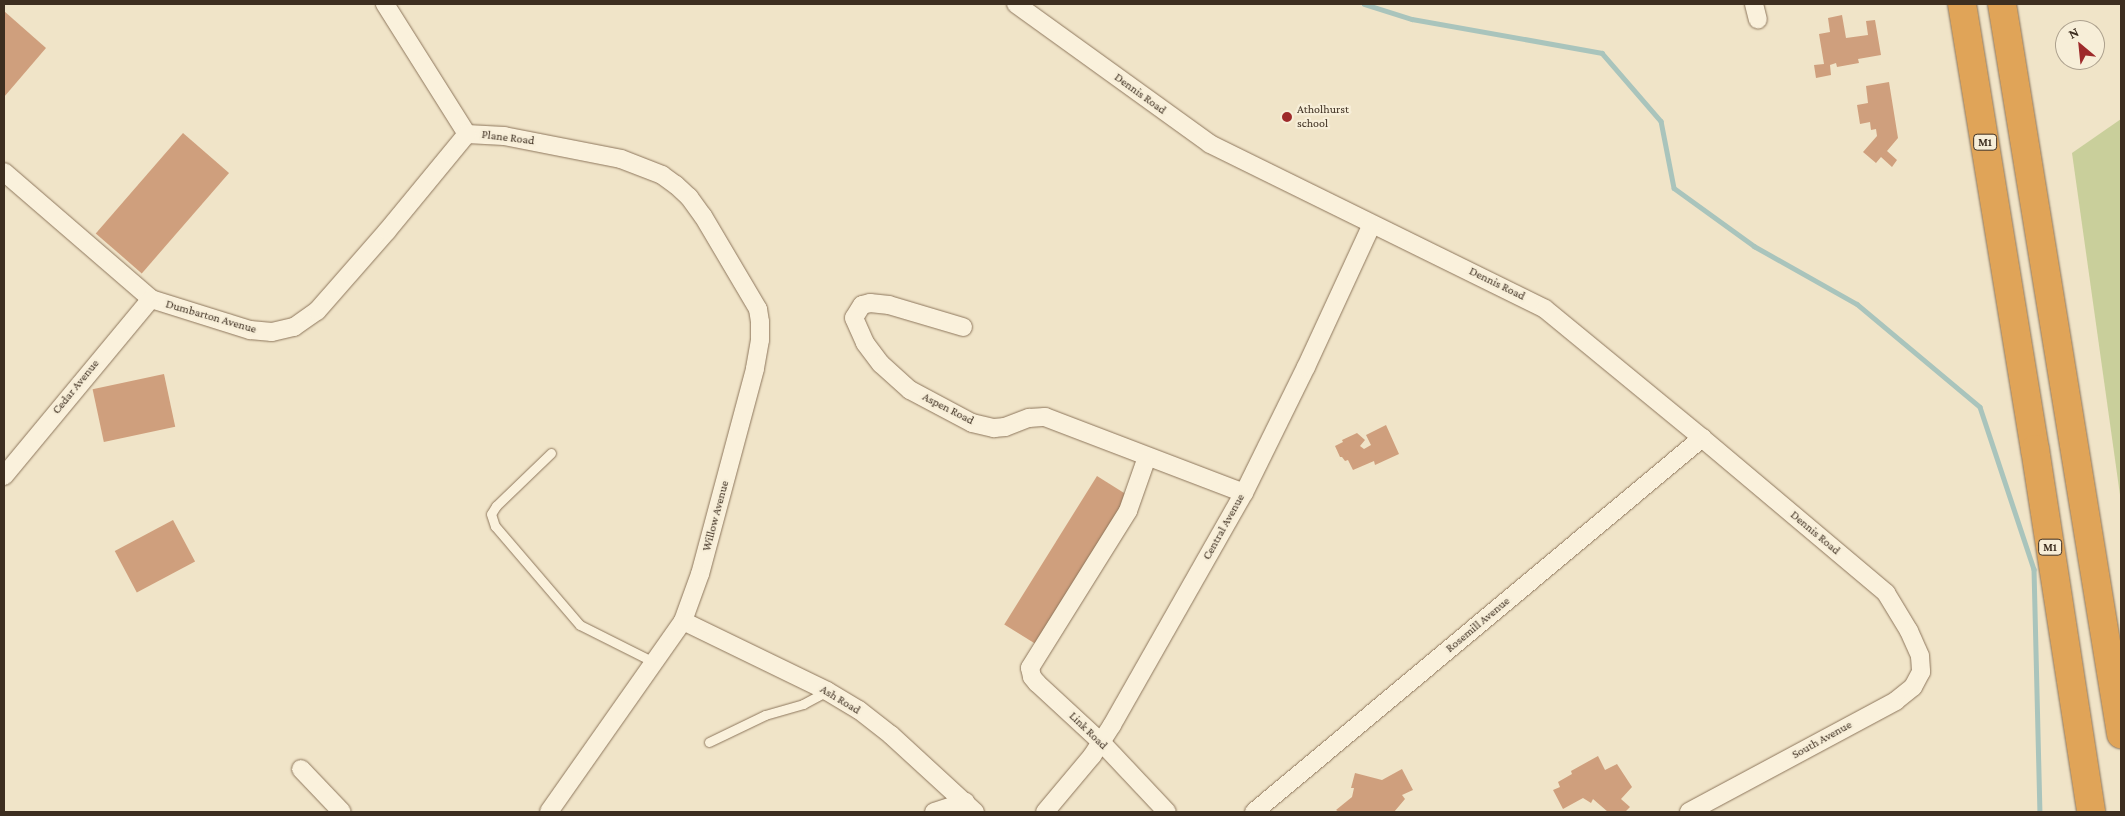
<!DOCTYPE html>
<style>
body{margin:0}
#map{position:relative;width:2125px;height:816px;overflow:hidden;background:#f0e4c8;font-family:"Crimson Pro",serif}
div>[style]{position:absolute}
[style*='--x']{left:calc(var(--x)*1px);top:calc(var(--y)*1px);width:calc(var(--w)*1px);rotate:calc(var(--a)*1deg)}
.green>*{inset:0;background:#c9cf9b}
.stream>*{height:4.5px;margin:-2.25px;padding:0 2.25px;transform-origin:2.25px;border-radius:2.25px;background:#a9c4bc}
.building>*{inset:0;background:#cf9f7d;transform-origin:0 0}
.roads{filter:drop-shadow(0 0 1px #8d765c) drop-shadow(0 0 1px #8d765c)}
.lane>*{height:9px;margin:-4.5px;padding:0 4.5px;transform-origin:4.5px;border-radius:4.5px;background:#faf1dc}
.street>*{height:18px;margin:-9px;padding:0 9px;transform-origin:9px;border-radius:9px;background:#faf1dc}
.highway>*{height:28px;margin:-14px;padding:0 14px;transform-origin:14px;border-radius:14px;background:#e0a458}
.dots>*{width:14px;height:14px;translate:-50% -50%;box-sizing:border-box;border:2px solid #f7eed8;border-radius:50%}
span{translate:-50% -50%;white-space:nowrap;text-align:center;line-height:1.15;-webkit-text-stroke:4.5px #f7eed8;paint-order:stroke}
.shield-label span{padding:1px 4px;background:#f7eed8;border:1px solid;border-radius:4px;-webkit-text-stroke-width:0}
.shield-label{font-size:11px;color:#3d2e20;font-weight:700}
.street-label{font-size:12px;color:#3d2e20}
.poi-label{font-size:12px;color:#3d2e20}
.left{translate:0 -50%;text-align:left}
.frame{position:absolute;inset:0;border:5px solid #3d2e20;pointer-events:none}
.north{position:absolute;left:2055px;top:20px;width:50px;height:50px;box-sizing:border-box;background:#f7eed8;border:1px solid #ada18e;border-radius:50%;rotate:332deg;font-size:14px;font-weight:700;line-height:20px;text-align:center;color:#3d2e20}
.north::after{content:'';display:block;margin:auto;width:18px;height:22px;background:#9e2a2b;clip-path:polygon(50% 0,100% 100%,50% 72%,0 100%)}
</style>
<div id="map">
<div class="green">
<i style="clip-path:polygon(2121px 119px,2121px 502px,2072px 153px)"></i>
</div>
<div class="stream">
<i style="--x:1364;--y:4;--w:50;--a:17.4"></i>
<i style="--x:1412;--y:19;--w:193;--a:10.1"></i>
<i style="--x:1602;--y:53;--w:90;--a:49.1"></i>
<i style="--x:1661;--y:121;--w:68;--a:79"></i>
<i style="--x:1674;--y:188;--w:99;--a:35.9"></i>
<i style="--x:1754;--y:246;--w:118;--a:29.4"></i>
<i style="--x:1857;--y:304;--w:160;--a:39.9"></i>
<i style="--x:1980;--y:407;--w:171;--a:71.6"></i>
<i style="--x:2034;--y:569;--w:243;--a:88.6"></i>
</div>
<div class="building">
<i style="clip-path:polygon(4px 11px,46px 48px,4px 97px)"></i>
<i style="clip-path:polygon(1842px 15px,1846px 38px,1868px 35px,1866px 21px,1875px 20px,1881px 55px,1858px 59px,1859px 63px,1837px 67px,1836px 63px,1830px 65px,1831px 75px,1816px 78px,1814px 65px,1824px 64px,1819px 34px,1830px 32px,1828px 18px)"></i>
<i style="clip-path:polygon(1889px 82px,1898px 138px,1887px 151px,1897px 160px,1892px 167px,1881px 157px,1876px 163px,1863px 152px,1877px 136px,1876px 129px,1871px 130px,1870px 122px,1860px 124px,1857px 105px,1868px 103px,1866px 86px)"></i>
<i style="left:183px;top:133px;width:61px;height:133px;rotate:41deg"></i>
<i style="left:164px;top:374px;width:54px;height:73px;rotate:78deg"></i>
<i style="clip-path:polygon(1386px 425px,1399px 454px,1375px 465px,1374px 461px,1353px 470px,1348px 460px,1345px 461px,1342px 457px,1340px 457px,1335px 446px,1343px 442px,1342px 440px,1357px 433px,1365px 440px,1360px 446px,1364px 449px,1371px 445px,1366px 435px)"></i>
<i style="left:1097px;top:476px;width:39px;height:175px;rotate:32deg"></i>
<i style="left:173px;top:520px;width:47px;height:66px;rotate:62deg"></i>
<i style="clip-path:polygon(1598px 756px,1605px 770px,1617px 764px,1632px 787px,1621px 799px,1630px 807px,1625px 812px,1608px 812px,1593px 799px,1591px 803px,1583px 798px,1563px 809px,1553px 790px,1560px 787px,1558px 782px,1572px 774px,1571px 771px)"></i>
<i style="clip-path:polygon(1402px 769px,1413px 790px,1402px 795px,1405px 799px,1394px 812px,1339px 812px,1336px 810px,1352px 797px,1354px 788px,1351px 788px,1355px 773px,1382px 780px)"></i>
</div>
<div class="roads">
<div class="lane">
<i style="--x:551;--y:453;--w:76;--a:136.1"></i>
<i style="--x:496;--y:506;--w:9;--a:122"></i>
<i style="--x:491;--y:514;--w:13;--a:72"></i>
<i style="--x:495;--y:526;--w:130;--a:49.4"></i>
<i style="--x:580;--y:625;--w:83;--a:26.6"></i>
<i style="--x:709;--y:742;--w:62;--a:-25.7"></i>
<i style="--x:765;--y:715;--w:40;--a:-16"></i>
<i style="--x:803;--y:704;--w:27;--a:-28"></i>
</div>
<div class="street">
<i style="--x:385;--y:4;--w:154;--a:57.8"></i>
<i style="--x:467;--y:134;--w:37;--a:3"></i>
<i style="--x:504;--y:136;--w:119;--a:11.1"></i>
<i style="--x:621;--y:159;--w:44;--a:21.3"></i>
<i style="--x:662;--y:175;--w:17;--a:36"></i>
<i style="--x:676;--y:185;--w:18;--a:43"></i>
<i style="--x:689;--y:197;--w:24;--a:54"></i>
<i style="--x:703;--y:216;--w:108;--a:59.4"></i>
<i style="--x:758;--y:309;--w:13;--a:81"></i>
<i style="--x:760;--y:322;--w:18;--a:90"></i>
<i style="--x:760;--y:340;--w:29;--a:100"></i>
<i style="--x:755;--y:369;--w:212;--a:105"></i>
<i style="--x:700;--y:574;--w:50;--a:109.9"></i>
<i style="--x:683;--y:621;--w:233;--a:125.1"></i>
<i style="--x:1016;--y:4;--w:239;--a:35.8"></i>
<i style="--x:1210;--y:144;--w:373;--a:26.2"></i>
<i style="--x:1545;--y:309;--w:203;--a:39.4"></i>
<i style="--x:1702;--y:438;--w:241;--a:40.1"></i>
<i style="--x:1886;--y:593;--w:44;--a:58.8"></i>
<i style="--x:1909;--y:631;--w:27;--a:66"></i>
<i style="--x:1920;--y:656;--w:16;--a:86"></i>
<i style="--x:1921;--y:672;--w:17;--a:118"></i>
<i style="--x:1913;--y:687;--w:22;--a:141"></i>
<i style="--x:1896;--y:701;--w:235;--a:151.8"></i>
<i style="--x:1754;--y:4;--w:16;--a:76"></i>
<i style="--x:4;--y:172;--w:194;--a:40.8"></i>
<i style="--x:151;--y:299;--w:104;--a:17.4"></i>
<i style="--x:250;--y:330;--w:22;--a:5"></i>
<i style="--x:272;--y:332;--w:23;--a:-13"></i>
<i style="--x:294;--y:327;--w:28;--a:-35"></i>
<i style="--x:317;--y:311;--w:106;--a:-48.8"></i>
<i style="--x:387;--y:231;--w:126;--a:-50.5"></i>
<i style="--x:963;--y:327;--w:77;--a:-163.4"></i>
<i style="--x:889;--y:305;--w:19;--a:-174"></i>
<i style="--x:870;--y:303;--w:8;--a:166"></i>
<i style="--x:862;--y:305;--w:15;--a:122"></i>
<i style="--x:854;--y:318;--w:27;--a:66"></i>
<i style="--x:865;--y:343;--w:26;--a:53"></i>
<i style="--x:881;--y:364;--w:39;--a:42"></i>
<i style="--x:910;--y:390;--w:70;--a:28"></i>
<i style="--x:972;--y:423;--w:23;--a:13"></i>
<i style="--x:994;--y:428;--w:11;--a:-5"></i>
<i style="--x:1005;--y:427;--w:26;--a:-21"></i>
<i style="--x:1029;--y:418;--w:16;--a:-4"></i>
<i style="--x:1045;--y:417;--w:213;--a:20.9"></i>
<i style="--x:1147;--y:457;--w:57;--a:109.4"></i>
<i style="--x:1128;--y:511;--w:185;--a:122"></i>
<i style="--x:1030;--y:668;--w:9;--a:77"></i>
<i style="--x:1032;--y:677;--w:8;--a:50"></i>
<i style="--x:1037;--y:683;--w:87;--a:42.7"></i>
<i style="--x:1101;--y:742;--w:96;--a:46.7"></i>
<i style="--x:4;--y:476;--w:230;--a:-50.3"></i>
<i style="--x:683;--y:621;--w:160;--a:25.9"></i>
<i style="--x:827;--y:691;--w:37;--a:31"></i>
<i style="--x:859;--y:710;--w:41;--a:38"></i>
<i style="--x:891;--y:735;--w:114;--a:42.5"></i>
<i style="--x:301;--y:769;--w:59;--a:46.4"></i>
<i style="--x:934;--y:812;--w:33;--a:-18"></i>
<i style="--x:1045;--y:812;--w:73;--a:-50"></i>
<i style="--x:1092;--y:756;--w:37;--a:-57"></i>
<i style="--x:1112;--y:725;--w:267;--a:-60.4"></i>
<i style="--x:1244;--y:493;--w:140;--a:-63.8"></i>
<i style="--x:1306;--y:367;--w:157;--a:-65.2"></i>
<i style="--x:1254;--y:812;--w:584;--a:-39.86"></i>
</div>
<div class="highway">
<i style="--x:1962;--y:4;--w:451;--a:80.7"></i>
<i style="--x:2035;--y:449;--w:367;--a:81.2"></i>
<i style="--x:2002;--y:4;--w:740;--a:80.74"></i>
</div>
</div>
<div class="dots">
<i style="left:1287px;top:117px;background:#9e2a2b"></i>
</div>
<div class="shield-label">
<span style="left:1985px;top:142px">M1</span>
<span style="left:2050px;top:547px">M1</span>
</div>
<div class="street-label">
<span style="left:1140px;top:94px;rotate:36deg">Dennis Road</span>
<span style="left:508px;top:138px;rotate:7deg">Plane Road</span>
<span style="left:1497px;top:284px;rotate:26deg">Dennis Road</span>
<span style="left:211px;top:317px;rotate:16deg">Dumbarton Avenue</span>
<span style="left:76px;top:387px;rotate:-51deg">Cedar Avenue</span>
<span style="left:948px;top:409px;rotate:27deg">Aspen Road</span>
<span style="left:716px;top:516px;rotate:-75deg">Willow Avenue</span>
<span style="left:1224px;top:527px;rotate:-61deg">Central Avenue</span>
<span style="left:1815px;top:533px;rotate:40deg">Dennis Road</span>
<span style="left:1478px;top:625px;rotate:-40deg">Rosemill Avenue</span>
<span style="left:840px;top:700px;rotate:31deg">Ash Road</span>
<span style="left:1088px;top:731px;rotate:44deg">Link Road</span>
<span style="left:1822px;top:740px;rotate:-29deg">South Avenue</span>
</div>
<div class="poi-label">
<span class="left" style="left:1297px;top:117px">Atholhurst<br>school</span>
</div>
<div class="frame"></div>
<div class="north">N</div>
</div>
